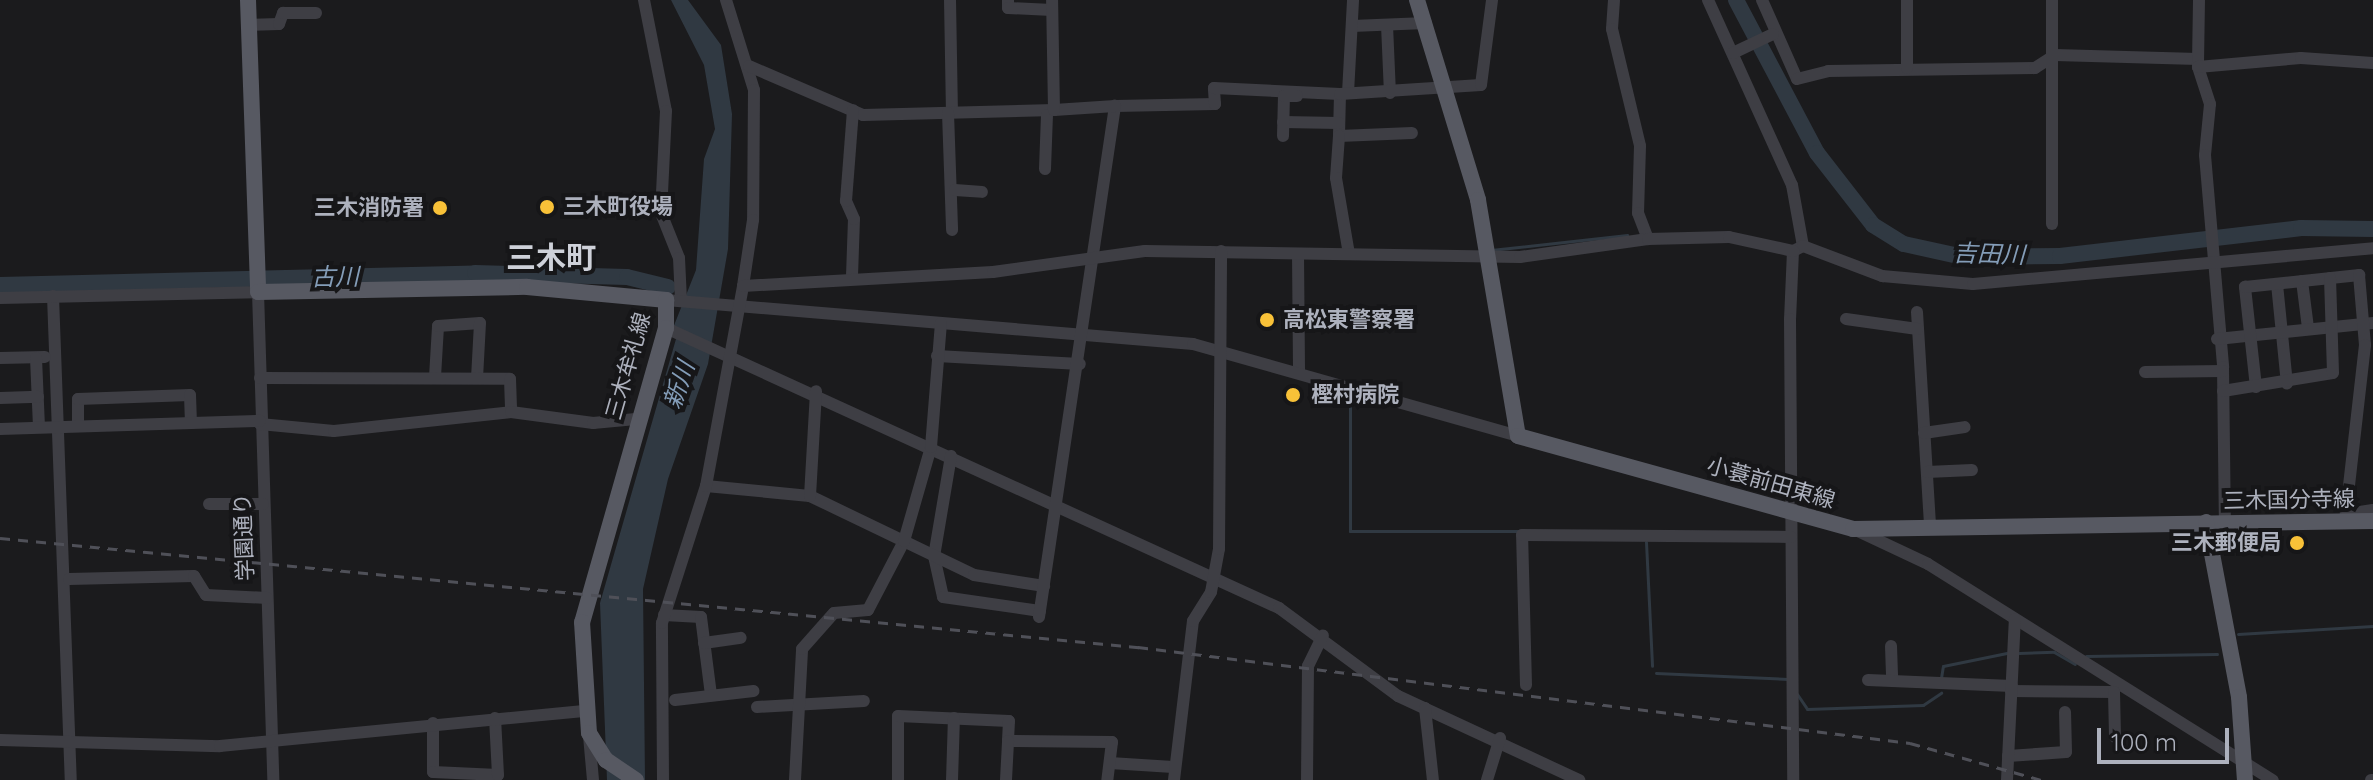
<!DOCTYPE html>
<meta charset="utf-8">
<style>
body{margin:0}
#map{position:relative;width:2373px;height:780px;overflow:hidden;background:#1b1b1d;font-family:Quicksand,"Noto Sans JP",sans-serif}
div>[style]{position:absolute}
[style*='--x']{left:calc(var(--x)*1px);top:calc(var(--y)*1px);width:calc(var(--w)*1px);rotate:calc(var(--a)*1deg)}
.water>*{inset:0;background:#303942}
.stream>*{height:3px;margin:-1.5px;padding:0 1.5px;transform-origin:1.5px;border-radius:1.5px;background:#303942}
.river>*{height:16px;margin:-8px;padding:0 8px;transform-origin:8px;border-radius:8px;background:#303942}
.minor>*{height:12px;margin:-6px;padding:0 6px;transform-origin:6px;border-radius:6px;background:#3e3e44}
.major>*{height:16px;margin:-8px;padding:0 8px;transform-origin:8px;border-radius:8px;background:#575962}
.rail>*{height:3px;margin-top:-1.5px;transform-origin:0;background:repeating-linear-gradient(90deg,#4f5058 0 10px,transparent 0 18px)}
.dots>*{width:22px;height:22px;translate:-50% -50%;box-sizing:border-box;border:4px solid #161618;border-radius:50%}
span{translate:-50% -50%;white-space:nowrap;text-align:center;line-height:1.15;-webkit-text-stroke:8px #161618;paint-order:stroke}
.poi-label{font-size:22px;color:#adb1bd;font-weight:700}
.left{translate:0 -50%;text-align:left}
.right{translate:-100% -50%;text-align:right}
.street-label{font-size:22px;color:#adb1bd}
.water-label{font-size:24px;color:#849db8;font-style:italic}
.district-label{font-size:30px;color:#ced1d9;font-weight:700}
.scale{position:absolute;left:2097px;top:728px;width:132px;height:36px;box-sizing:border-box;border:4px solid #adb1bd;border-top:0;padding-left:10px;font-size:24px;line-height:28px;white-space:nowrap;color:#adb1bd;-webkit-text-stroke:6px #161618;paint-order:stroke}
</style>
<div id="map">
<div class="water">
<i style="clip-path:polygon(671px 0,688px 0,721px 45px,732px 114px,728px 249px,708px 364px,668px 479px,643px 589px,645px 780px,607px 780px,600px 603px,676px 339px,671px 333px,696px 270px,704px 159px,715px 129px,704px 65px)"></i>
</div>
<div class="stream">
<i style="--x:1491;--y:250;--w:137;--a:-6.3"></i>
<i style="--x:1350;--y:393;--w:138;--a:90"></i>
<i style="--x:1350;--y:531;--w:169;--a:0"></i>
<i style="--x:1646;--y:542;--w:124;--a:87.2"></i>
<i style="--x:2238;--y:634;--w:135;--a:-3.4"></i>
<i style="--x:2019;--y:653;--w:35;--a:-2"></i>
<i style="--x:2054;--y:652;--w:24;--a:30"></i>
<i style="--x:2086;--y:656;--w:131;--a:-0.9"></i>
<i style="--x:1656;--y:673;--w:132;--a:2.6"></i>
<i style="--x:1941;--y:678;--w:12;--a:-81"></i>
<i style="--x:1943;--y:666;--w:65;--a:-11.5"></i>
<i style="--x:1797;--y:694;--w:18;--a:56"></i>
<i style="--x:1807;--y:709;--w:116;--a:-2"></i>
<i style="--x:1923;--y:705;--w:22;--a:-34"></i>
</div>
<div class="river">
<i style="--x:1736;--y:0;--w:173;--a:62.1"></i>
<i style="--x:1817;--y:153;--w:91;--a:52.1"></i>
<i style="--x:1873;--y:225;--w:36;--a:32"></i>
<i style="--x:1904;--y:244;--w:60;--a:12.4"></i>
<i style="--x:1963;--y:257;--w:97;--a:-0.6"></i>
<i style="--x:2060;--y:256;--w:243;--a:-6.6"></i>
<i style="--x:2301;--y:228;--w:72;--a:0.8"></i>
<i style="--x:0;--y:285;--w:475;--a:-1.4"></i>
<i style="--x:475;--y:273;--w:152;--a:1.5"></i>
<i style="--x:627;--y:277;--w:42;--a:13.7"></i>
</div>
<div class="minor">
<i style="--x:644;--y:0;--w:113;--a:78.8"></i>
<i style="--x:666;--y:111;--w:102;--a:92.8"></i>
<i style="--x:661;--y:213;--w:48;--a:68.2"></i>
<i style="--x:679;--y:258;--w:43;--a:87.3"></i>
<i style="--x:726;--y:0;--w:94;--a:72.7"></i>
<i style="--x:754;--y:90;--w:130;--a:90.4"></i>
<i style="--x:753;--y:220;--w:67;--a:98.6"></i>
<i style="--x:950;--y:0;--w:112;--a:89"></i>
<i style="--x:1008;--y:0;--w:8;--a:90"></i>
<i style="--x:1008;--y:8;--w:44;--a:2.6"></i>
<i style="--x:1614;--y:0;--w:29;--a:94"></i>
<i style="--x:1612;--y:29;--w:120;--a:76.5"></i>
<i style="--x:1640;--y:146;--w:67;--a:91.7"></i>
<i style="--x:1638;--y:213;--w:28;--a:69"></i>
<i style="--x:1708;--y:0;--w:203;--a:65.6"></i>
<i style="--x:1792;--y:185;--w:62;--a:79.8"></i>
<i style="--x:1803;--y:246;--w:11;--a:153"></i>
<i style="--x:1793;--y:251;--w:68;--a:92.5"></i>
<i style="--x:1790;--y:319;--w:461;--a:89.6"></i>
<i style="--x:1762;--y:0;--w:86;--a:66.1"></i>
<i style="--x:1797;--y:79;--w:32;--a:-14"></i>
<i style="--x:1828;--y:71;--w:207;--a:-0.8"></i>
<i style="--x:2035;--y:68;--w:24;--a:-33"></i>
<i style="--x:2055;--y:55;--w:143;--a:1.6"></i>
<i style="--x:1907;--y:0;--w:68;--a:90"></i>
<i style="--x:2052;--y:0;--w:224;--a:90"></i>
<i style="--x:2199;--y:0;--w:67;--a:90.9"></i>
<i style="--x:2198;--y:67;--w:39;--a:72"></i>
<i style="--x:2210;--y:104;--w:51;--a:95.6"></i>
<i style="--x:2205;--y:155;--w:213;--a:85.1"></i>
<i style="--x:2223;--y:367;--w:155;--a:89.3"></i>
<i style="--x:249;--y:25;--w:30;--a:-2"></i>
<i style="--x:279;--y:24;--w:12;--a:-70"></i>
<i style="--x:283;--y:13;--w:33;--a:0"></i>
<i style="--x:1387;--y:25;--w:68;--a:87.5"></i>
<i style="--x:1352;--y:26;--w:74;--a:-2.3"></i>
<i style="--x:1733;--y:53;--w:44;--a:-25.4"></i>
<i style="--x:749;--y:66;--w:124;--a:23.3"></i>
<i style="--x:863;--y:115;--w:191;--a:-1.5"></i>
<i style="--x:2198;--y:67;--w:103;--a:-5"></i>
<i style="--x:2301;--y:58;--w:72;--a:4"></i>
<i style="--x:1348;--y:93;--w:93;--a:-86.9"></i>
<i style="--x:1340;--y:94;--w:42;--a:91.4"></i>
<i style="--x:1339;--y:136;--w:73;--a:-2.4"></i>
<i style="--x:1115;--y:106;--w:100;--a:-1.1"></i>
<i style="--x:1215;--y:104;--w:16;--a:-94"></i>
<i style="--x:1214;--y:88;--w:126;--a:2.7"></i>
<i style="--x:1340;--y:94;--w:141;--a:-3.7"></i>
<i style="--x:1481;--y:85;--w:86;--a:-82.6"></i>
<i style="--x:948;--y:113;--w:117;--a:88"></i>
<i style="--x:1283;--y:122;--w:56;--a:1"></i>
<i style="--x:1283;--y:136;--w:40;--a:-88.6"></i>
<i style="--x:1284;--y:96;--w:13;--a:0"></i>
<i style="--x:1339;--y:136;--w:42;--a:94.1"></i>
<i style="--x:1336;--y:178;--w:77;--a:80.3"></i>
<i style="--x:1045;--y:169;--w:54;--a:-87.9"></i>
<i style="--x:955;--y:190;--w:27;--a:4"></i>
<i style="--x:1803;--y:246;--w:85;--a:20.8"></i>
<i style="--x:1882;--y:276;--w:91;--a:5"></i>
<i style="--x:1973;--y:284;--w:402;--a:-5.1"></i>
<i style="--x:1298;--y:254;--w:117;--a:89.5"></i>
<i style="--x:852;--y:276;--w:57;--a:-88"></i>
<i style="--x:854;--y:219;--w:20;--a:-114"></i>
<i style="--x:846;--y:201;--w:91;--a:-85.6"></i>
<i style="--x:2302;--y:281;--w:47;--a:82.7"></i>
<i style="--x:2277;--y:284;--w:100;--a:84.3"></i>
<i style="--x:53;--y:296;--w:484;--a:87.9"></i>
<i style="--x:0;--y:298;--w:258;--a:-1.3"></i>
<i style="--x:258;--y:292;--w:488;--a:88.2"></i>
<i style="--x:666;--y:300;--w:529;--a:4.77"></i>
<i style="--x:1193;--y:344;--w:338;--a:15.8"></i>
<i style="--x:1917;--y:312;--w:214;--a:86.5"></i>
<i style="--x:1846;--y:319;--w:72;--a:8"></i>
<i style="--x:666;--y:328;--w:674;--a:24.55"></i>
<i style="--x:1279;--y:608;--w:148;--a:36.5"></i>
<i style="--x:1398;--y:696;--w:200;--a:24.9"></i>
<i style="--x:2217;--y:339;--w:157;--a:-5.9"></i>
<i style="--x:937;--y:356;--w:143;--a:3.2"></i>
<i style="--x:0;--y:358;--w:45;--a:-1.3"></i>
<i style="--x:36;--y:358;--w:69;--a:87.5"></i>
<i style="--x:2145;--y:372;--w:78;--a:-0.7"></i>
<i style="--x:435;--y:377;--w:51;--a:-86.6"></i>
<i style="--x:438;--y:326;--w:42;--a:-4.1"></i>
<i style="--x:480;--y:323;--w:55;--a:93.1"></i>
<i style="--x:260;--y:378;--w:250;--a:0.2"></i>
<i style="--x:510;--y:379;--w:33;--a:88"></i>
<i style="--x:2256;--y:387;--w:101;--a:-96.3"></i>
<i style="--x:2245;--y:287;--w:115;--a:-6"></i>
<i style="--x:2359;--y:275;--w:70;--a:85.1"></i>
<i style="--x:2365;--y:345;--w:177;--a:96.5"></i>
<i style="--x:2223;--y:391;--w:111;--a:-9.3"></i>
<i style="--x:2333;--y:373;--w:95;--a:-91.8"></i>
<i style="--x:0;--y:398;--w:38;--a:-2"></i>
<i style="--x:260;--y:424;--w:74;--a:5.4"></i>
<i style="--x:334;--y:431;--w:178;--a:-6.1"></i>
<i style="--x:511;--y:412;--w:83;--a:7.6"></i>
<i style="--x:593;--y:423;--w:43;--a:-5.3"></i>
<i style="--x:78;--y:426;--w:27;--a:-90"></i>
<i style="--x:78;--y:399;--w:112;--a:-2"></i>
<i style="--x:190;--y:395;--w:28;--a:88"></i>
<i style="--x:0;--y:429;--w:260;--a:-1.8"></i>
<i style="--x:1924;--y:433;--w:41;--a:-8.3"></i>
<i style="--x:951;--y:456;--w:101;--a:99.6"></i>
<i style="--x:934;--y:556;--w:42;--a:77.6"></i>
<i style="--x:943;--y:597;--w:98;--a:8.2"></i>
<i style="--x:1927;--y:472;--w:45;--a:-2.5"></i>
<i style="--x:706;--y:486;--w:104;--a:5.5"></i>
<i style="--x:810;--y:496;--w:182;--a:25.7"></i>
<i style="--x:974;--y:575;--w:71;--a:8.9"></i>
<i style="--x:810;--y:496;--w:105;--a:-86.7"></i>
<i style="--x:209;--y:504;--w:54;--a:0"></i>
<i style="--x:2347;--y:514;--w:26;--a:-9"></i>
<i style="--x:1858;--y:531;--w:77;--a:25.2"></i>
<i style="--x:1928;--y:564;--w:407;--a:32.1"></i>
<i style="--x:69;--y:579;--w:125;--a:-1.4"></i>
<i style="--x:194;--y:576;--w:22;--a:58"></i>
<i style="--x:206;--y:595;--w:61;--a:2.8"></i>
<i style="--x:664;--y:615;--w:37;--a:3"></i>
<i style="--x:701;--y:617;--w:79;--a:82.7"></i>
<i style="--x:1039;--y:617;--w:517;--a:-81.54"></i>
<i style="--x:1115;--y:106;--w:61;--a:176.2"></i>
<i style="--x:1054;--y:110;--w:110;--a:-91"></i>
<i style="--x:704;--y:643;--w:37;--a:-8"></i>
<i style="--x:1891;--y:646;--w:33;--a:88"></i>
<i style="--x:1868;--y:680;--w:144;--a:2.4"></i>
<i style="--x:1526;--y:685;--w:150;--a:-91.5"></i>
<i style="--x:1522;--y:535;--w:269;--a:0.4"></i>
<i style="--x:2011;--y:691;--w:103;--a:0.6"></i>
<i style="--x:2114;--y:692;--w:45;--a:88.7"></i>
<i style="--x:675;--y:700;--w:79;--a:-6.6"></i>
<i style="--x:757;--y:707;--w:107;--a:-3.2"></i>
<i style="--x:1425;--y:708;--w:72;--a:83.7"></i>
<i style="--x:433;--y:723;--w:49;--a:90"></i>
<i style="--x:433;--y:772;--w:65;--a:2.6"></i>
<i style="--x:498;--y:775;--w:57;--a:-93"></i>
<i style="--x:589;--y:736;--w:44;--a:84.8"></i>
<i style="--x:0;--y:740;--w:220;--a:1.6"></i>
<i style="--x:220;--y:746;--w:368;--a:-5.5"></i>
<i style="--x:2008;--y:756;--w:58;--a:-3.9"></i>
<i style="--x:2066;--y:752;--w:40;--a:-91.4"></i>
<i style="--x:1110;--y:763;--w:63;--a:3.6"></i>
<i style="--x:663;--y:780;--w:157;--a:-90.4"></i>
<i style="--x:662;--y:623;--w:144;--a:-72.2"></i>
<i style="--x:706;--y:486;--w:203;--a:-79.5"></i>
<i style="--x:743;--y:286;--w:250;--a:-3.2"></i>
<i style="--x:993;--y:272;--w:153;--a:-7.9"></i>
<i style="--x:1145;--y:251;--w:375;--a:0.9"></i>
<i style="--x:1520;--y:257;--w:129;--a:-8"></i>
<i style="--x:1648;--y:239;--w:81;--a:-1.4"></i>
<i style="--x:1729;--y:237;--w:66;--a:12.3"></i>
<i style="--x:795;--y:780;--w:131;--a:-86.9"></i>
<i style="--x:802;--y:649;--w:48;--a:-48.4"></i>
<i style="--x:834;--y:613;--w:34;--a:-5"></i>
<i style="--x:868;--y:610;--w:78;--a:-62.4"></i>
<i style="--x:904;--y:541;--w:98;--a:-74"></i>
<i style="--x:931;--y:447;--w:124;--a:-85.4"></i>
<i style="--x:898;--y:780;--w:64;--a:-90"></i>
<i style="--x:898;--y:716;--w:111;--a:2.6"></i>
<i style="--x:1009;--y:721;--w:20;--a:93"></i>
<i style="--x:1008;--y:741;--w:104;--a:0.6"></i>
<i style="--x:1112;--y:742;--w:38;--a:97"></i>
<i style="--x:952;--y:780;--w:62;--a:-88.2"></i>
<i style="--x:1006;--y:780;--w:39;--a:-87"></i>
<i style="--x:1174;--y:780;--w:160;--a:-83.2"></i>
<i style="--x:1193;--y:621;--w:34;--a:-58"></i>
<i style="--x:1211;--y:592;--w:44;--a:-79.5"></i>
<i style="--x:1219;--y:549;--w:298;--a:-89.6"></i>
<i style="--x:1307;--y:780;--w:114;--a:-89.5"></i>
<i style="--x:1308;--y:666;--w:34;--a:-64"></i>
<i style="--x:1487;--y:780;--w:44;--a:-72.8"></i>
<i style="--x:2007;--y:780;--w:161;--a:-87.2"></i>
<i style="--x:2371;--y:780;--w:2;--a:0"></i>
</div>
<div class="major">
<i style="--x:248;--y:0;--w:292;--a:88"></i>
<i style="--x:258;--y:292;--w:269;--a:-1.1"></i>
<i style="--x:527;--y:287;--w:140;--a:5.3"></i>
<i style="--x:666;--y:300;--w:28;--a:90"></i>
<i style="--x:666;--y:328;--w:306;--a:105.9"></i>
<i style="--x:582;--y:622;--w:111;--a:86.4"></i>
<i style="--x:589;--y:733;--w:32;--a:58"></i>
<i style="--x:606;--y:760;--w:36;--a:34"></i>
<i style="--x:1417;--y:0;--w:209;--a:73"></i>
<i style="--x:1478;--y:200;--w:239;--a:80.4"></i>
<i style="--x:1518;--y:436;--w:348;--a:15.5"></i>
<i style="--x:1853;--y:529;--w:520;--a:-0.88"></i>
<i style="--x:2206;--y:522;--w:178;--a:79.3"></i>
<i style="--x:2239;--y:697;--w:83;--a:85.9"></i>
</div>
<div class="rail">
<i style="--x:0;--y:538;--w:1152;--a:5.48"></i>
<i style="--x:1138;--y:647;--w:778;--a:7.09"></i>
<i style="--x:1910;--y:743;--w:137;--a:15.7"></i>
</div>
<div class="dots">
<i style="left:547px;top:207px;background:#f8c138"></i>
<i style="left:440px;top:208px;background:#f8c138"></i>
<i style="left:1267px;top:320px;background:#f8c138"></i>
<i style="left:1293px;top:395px;background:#f8c138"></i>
<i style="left:2297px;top:543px;background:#f8c138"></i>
</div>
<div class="poi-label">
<span class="left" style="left:563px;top:207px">三木町役場</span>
<span class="right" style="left:424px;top:208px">三木消防署</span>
<span class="left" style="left:1283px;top:320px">高松東警察署</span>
<span class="left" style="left:1311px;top:395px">樫村病院</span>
<span class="right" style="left:2281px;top:543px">三木郵便局</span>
</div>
<div class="street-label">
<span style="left:628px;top:366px;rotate:-74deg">三木牟礼線</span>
<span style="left:1771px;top:483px;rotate:16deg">小蓑前田東線</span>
<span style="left:2289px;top:500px;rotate:-1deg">三木国分寺線</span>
<span style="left:244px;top:537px;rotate:-92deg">学園通り</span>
</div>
<div class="water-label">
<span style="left:1989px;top:254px;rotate:2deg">吉田川</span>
<span style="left:335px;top:277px;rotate:-1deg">古川</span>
<span style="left:679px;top:385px;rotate:-71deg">新川</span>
</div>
<div class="district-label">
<span style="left:551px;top:257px">三木町</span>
</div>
<div class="scale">100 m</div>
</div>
